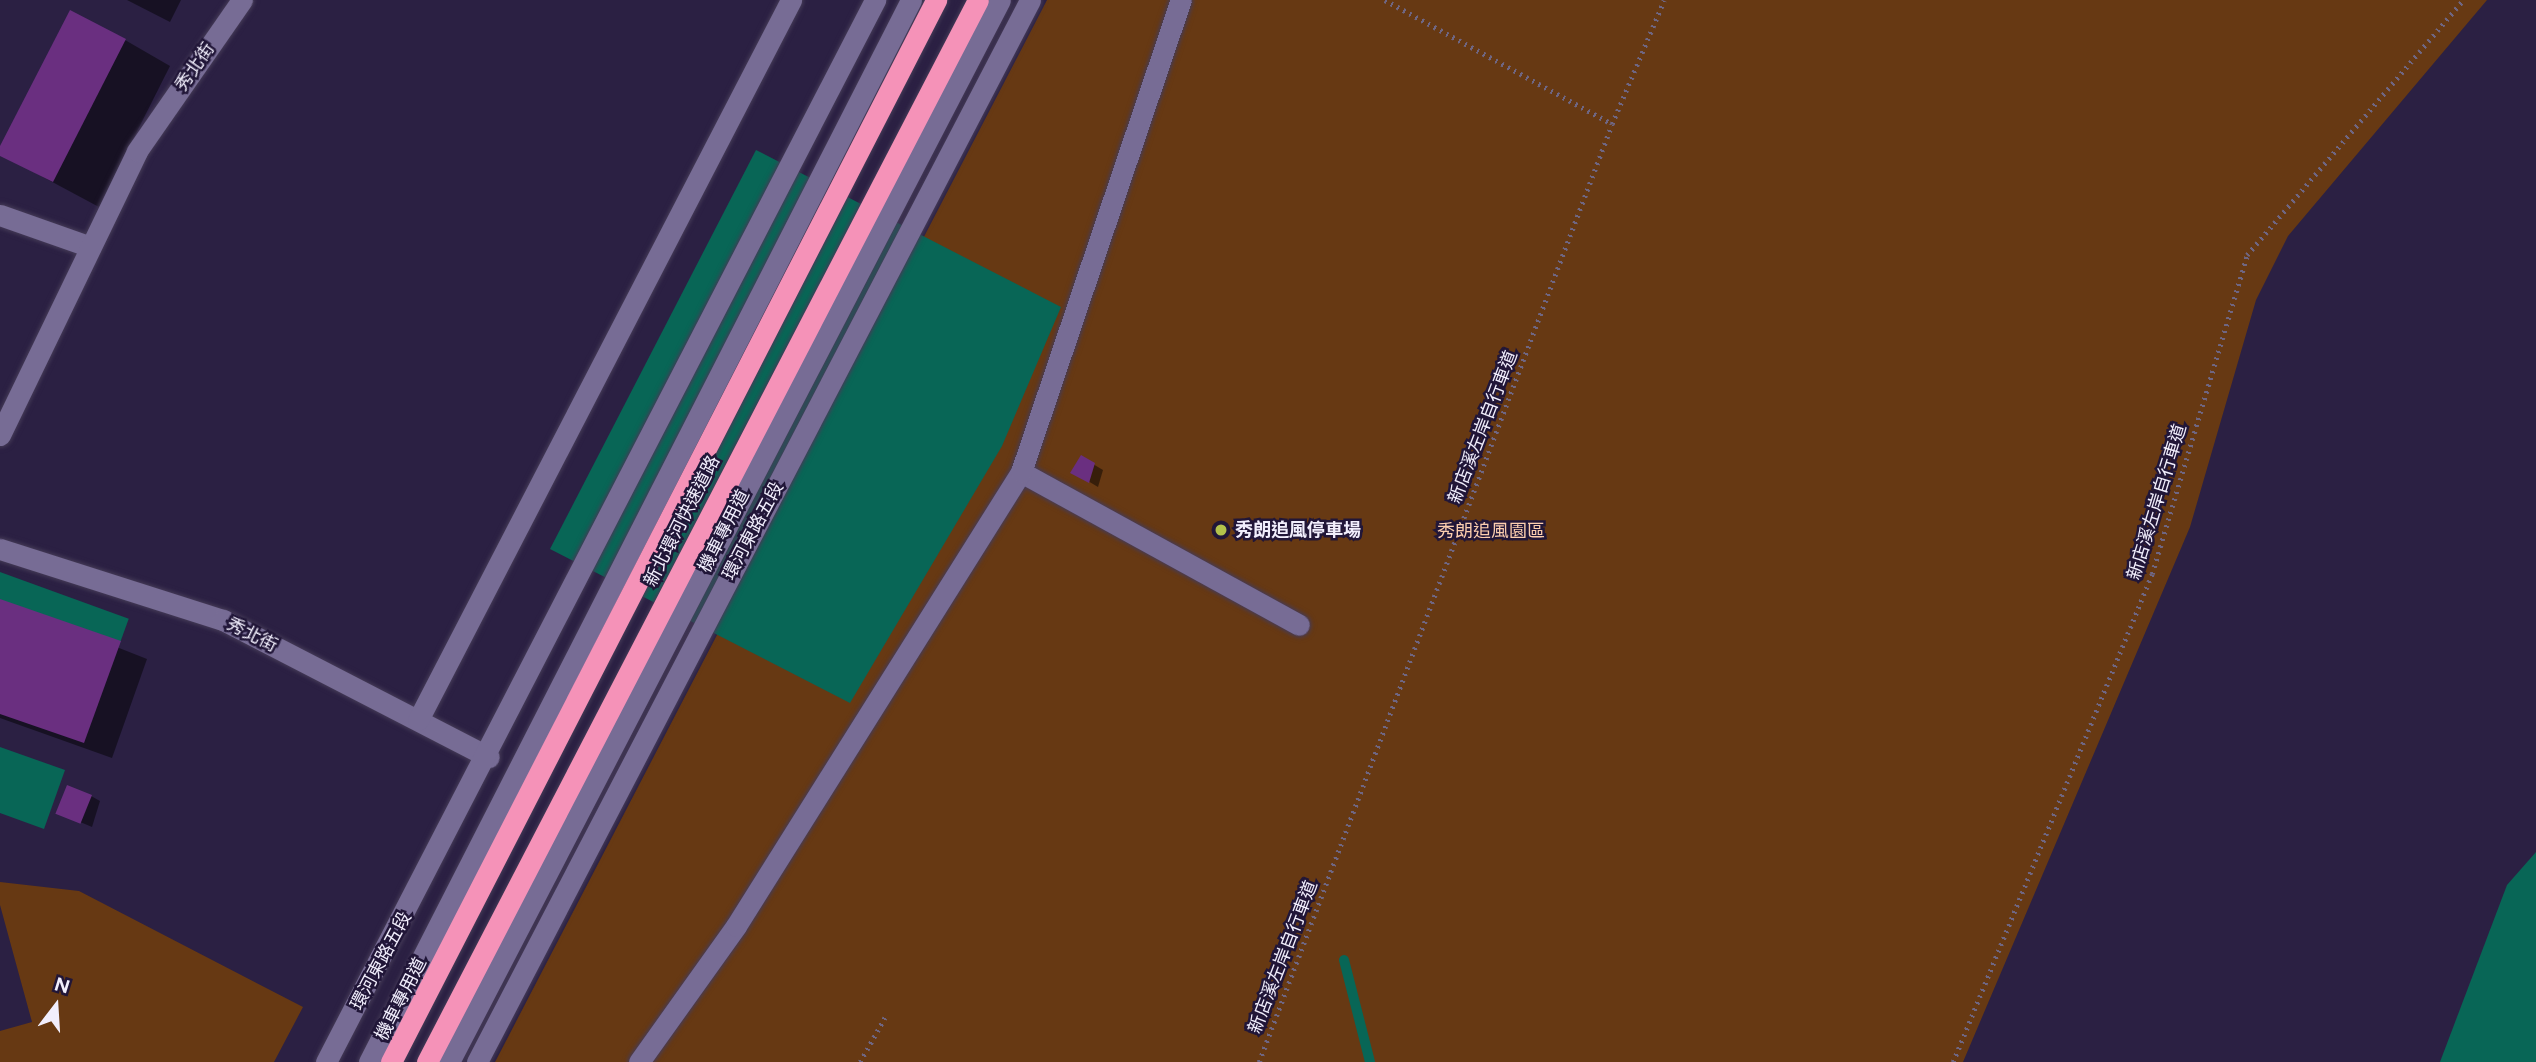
<!DOCTYPE html>
<meta charset="utf-8">
<style>
body{margin:0}
#map{position:relative;width:2536px;height:1062px;overflow:hidden;background:#2b2043;font-family:Figtree,"Noto Sans TC",sans-serif}
div>[style]{position:absolute}
[style*='--x']{left:calc(var(--x)*1px);top:calc(var(--y)*1px);width:calc(var(--w)*1px);rotate:calc(var(--a)*1deg)}
.green>*{inset:0;background:#673913}
.water>*{inset:0;background:#086656;transform-origin:0 0}
.shadow>*{inset:0;background:#0007}
.stream>*{height:10px;margin:-5px;padding:0 5px;transform-origin:5px;border-radius:5px;background:#086656}
.building>*{inset:0;background:#6a2f80;transform-origin:0 0}
.path>*{height:4.5px;margin-top:-2.25px;transform-origin:0;background:repeating-linear-gradient(90deg,#6f6682 0 2px,transparent 0 7px)}
.roads{filter:drop-shadow(0 0 2px #453b57) drop-shadow(0 0 2px #453b57)}
.minor>*{height:21px;margin:-10.5px;padding:0 10.5px;transform-origin:10.5px;border-radius:10.5px;background:#776c95}
.highway>*{height:21px;margin:-10.5px;padding:0 10.5px;transform-origin:10.5px;border-radius:10.5px;background:#f592b8}
.dots>*{width:19px;height:19px;translate:-50% -50%;box-sizing:border-box;border:4px solid #211638;border-radius:50%}
span{translate:-50% -50%;white-space:nowrap;text-align:center;line-height:1.15;-webkit-text-stroke:5px #211638;paint-order:stroke}
.street-label{font-size:18px;color:#f1eefc}
.poi-label{font-size:18px;color:#f1eefc;font-weight:700}
.left{translate:0 -50%;text-align:left}
.park-label{font-size:18px;color:#fcceae}
.north{position:absolute;left:21px;top:971px;width:70px;height:70px;-webkit-text-stroke:5px #211638;paint-order:stroke;rotate:17deg;font-size:19px;font-weight:700;line-height:28px;text-align:center;color:#f1eefc}
.north::after{content:'';display:block;margin:auto;width:24px;height:32px;background:#f1eefc;clip-path:polygon(50% 0,100% 100%,50% 72%,0 100%)}
</style>
<div id="map">
<div class="green">
<i style="clip-path:polygon(1047px 0,2487px 0,2288px 236px,2256px 300px,2190px 527px,1963px 1062px,495px 1062px)"></i>
<i style="clip-path:polygon(0 882px,79px 891px,303px 1007px,274px 1062px,0 1062px,0 1031px,32px 1022px,0 905px)"></i>
</div>
<div class="water">
<i style="clip-path:polygon(756px 150px,1061px 307px,1002px 446px,850px 703px,550px 549px)"></i>
<i style="left:0;top:572px;width:137px;height:27px;rotate:20deg"></i>
<i style="clip-path:polygon(0 747px,65px 770px,44px 829px,0 813px)"></i>
<i style="clip-path:polygon(2536px 852px,2536px 1062px,2440px 1062px,2507px 885px)"></i>
</div>
<div class="shadow">
<i style="clip-path:polygon(127px 0,181px 0,170px 22px)"></i>
<i style="clip-path:polygon(125px 40px,170px 66px,99px 207px,0 154px)"></i>
<i style="clip-path:polygon(1081px 457px,1103px 470px,1098px 487px,1073px 472px)"></i>
<i style="clip-path:polygon(0 601px,147px 659px,112px 758px,0 718px)"></i>
<i style="clip-path:polygon(91px 796px,100px 801px,92px 827px,59px 813px)"></i>
</div>
<div class="stream">
<i style="--x:1344;--y:960;--w:105;--a:75.7"></i>
</div>
<div class="building">
<i style="clip-path:polygon(70px 10px,126px 39px,53px 182px,0 156px,0 146px)"></i>
<i style="clip-path:polygon(1081px 455px,1095px 463px,1089px 483px,1070px 473px)"></i>
<i style="clip-path:polygon(0 599px,121px 641px,84px 743px,0 714px)"></i>
<i style="left:67px;top:785px;width:27px;height:31px;rotate:22deg"></i>
</div>
<div class="path">
<i style="--x:1385;--y:0;--w:259;--a:28.6"></i>
<i style="--x:860;--y:1062;--w:51;--a:-60.9"></i>
<i style="--x:1259;--y:1062;--w:1002;--a:-69.38"></i>
<i style="--x:1612;--y:124;--w:134;--a:-67.2"></i>
<i style="--x:1953;--y:1062;--w:527;--a:-67.82"></i>
<i style="--x:2152;--y:574;--w:333;--a:-73.4"></i>
<i style="--x:2247;--y:255;--w:334;--a:-49.7"></i>
</div>
<div class="roads">
<div class="minor">
<i style="--x:0;--y:215;--w:96;--a:19.4"></i>
<i style="--x:0;--y:435;--w:315;--a:-64.2"></i>
<i style="--x:137;--y:151;--w:184;--a:-55.2"></i>
<i style="--x:1021;--y:472;--w:317;--a:28.8"></i>
<i style="--x:0;--y:549;--w:234;--a:17.7"></i>
<i style="--x:223;--y:620;--w:299;--a:27.3"></i>
<i style="--x:418;--y:720;--w:811;--a:-62.61"></i>
<i style="--x:326;--y:1062;--w:1196;--a:-62.66"></i>
<i style="--x:369;--y:1062;--w:1192;--a:-62.96"></i>
<i style="--x:449;--y:1062;--w:1196;--a:-62.58"></i>
<i style="--x:477;--y:1062;--w:1197;--a:-62.49"></i>
<i style="--x:639;--y:1062;--w:167;--a:-54.5"></i>
<i style="--x:736;--y:926;--w:536;--a:-57.88"></i>
<i style="--x:1021;--y:472;--w:498;--a:-71.3"></i>
</div>
<div class="highway">
<i style="--x:391;--y:1062;--w:1194;--a:-62.83"></i>
<i style="--x:427;--y:1062;--w:1196;--a:-62.58"></i>
</div>
</div>
<div class="dots">
<i style="left:1221px;top:530px;background:#b3c24b"></i>
</div>
<div class="street-label">
<span style="left:195px;top:67px;rotate:-55deg">秀北街</span>
<span style="left:1483px;top:427px;rotate:-69deg">新店溪左岸自行車道</span>
<span style="left:2157px;top:502px;rotate:-73deg">新店溪左岸自行車道</span>
<span style="left:682px;top:521px;rotate:-63deg">新北環河快速道路</span>
<span style="left:724px;top:531px;rotate:-63deg">機車專用道</span>
<span style="left:753px;top:531px;rotate:-62deg">環河東路五段</span>
<span style="left:252px;top:635px;rotate:27deg">秀北街</span>
<span style="left:1283px;top:957px;rotate:-69deg">新店溪左岸自行車道</span>
<span style="left:381px;top:961px;rotate:-62deg">環河東路五段</span>
<span style="left:401px;top:999px;rotate:-63deg">機車專用道</span>
</div>
<div class="poi-label">
<span class="left" style="left:1235px;top:530px">秀朗追風停車場</span>
</div>
<div class="park-label">
<span style="left:1491px;top:531px">秀朗追風園區</span>
</div>
<div class="north">N</div>
</div>
